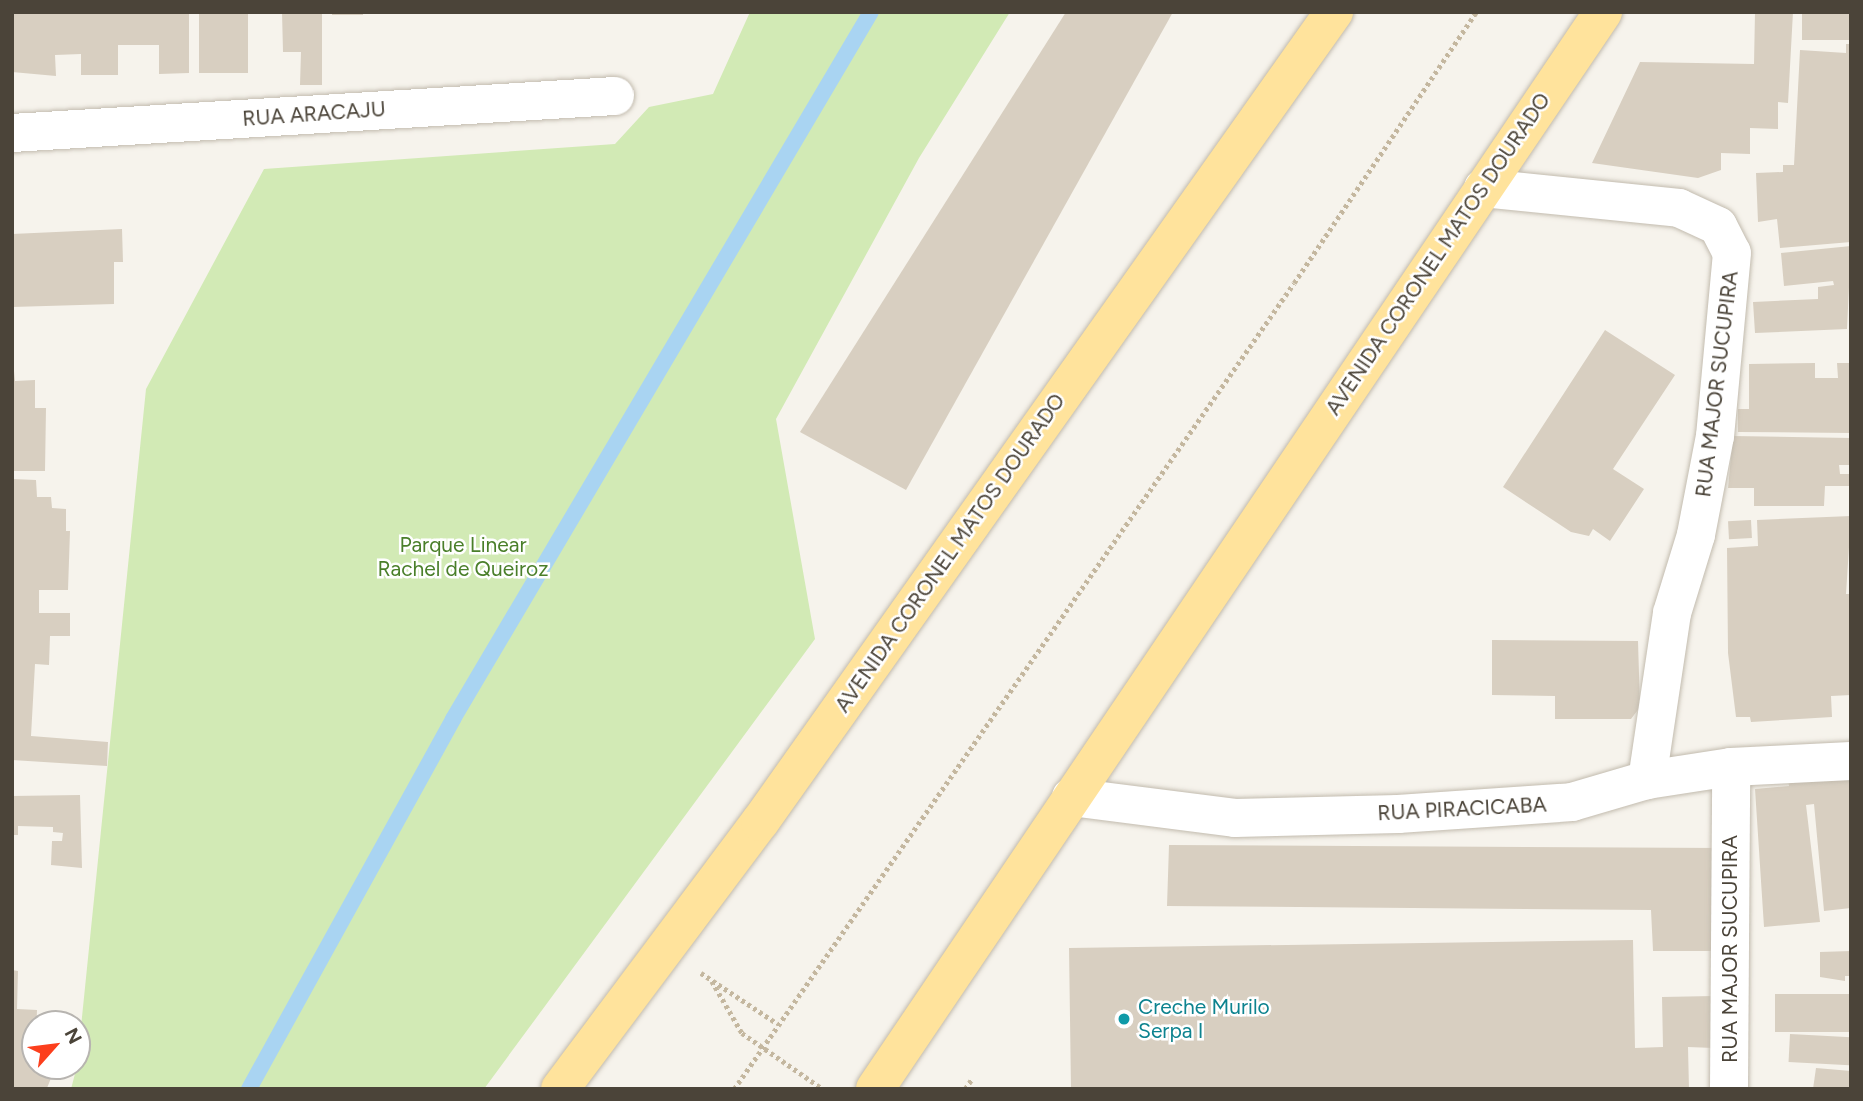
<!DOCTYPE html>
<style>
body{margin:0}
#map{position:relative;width:1863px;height:1101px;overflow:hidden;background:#f6f3ec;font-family:Figtree,sans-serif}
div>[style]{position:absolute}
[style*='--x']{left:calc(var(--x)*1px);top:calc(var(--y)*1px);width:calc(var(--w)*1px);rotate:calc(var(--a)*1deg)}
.green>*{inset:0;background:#d2eab5}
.stream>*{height:16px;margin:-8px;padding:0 8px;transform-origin:8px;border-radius:8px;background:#a9d4f2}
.building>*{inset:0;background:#d8cfc1;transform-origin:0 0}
.path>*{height:4.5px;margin-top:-2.25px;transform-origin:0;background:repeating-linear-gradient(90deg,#c4b79f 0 3.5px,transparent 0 7px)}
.roads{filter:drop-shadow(0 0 2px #c2bbae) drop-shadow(0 0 2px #c2bbae)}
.street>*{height:38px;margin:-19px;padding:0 19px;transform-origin:19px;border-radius:19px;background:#fff}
.primary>*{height:38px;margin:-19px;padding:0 19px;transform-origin:19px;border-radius:19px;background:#ffe39c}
.dots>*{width:19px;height:19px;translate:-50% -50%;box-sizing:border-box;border:4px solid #fff;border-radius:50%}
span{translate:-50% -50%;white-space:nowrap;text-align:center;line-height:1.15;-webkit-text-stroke:5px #fff;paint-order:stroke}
.street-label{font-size:21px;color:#4b4439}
.park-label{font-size:21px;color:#4a7f2a}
.culture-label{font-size:21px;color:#0d838f}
.left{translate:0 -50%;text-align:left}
.frame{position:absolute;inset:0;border:14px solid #4b4439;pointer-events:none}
.north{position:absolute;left:21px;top:1010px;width:70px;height:70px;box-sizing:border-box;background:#fff;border:2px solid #b7b4b0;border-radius:50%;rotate:62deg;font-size:19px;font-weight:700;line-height:28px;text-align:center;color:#4b4439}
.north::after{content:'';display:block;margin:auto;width:24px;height:32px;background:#fc3f1d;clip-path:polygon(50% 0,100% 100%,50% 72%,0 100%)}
</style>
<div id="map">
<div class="green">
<i style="clip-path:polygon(750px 12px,1010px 12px,919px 158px,776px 419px,815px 639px,484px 1089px,71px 1089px,77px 1066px,146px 389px,264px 169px,615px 144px,649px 107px,713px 94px)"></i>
</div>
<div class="stream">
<i style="--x:249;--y:1089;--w:423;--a:-61.1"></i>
<i style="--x:453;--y:719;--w:821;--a:-59.41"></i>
</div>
<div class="building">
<i style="clip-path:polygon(12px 12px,189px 12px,189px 73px,159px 74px,159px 45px,118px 45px,118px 75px,81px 75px,81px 54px,55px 55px,56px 76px,12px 72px)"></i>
<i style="left:199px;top:12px;width:49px;height:61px"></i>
<i style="clip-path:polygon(282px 12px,322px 12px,322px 85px,300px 85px,301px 52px,283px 52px)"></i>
<i style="left:332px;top:12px;width:31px;height:3px"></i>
<i style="clip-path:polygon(1066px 12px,1173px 12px,906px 490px,800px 432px)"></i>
<i style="clip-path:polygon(1755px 12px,1793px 12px,1788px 103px,1778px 102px,1778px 129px,1750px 128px,1750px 154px,1721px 153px,1721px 170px,1698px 178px,1592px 163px,1640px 62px,1754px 64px)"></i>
<i style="left:1802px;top:12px;width:49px;height:28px"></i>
<i style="clip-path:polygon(1846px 44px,1851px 44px,1851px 242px,1780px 248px,1777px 219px,1758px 222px,1756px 173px,1783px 172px,1783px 165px,1794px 165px,1800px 50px,1846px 53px)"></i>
<i style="clip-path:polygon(122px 229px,123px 262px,114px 262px,114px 304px,12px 307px,12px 234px)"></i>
<i style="clip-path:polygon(1851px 246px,1847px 329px,1755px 333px,1753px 302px,1818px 299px,1818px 287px,1834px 285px,1833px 281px,1784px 286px,1781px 253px)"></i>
<i style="clip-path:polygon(1605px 330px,1675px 375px,1613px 469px,1644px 489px,1610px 541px,1593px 529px,1589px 536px,1571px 532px,1503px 487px)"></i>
<i style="clip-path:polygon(12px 351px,15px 381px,35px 380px,35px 408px,46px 408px,45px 471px,12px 471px)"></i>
<i style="clip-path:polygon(1815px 363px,1815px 378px,1838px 378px,1837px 363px,1851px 363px,1851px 433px,1738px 432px,1738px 409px,1749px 409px,1749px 364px)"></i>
<i style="clip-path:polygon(1733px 436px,1851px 438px,1851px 465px,1839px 465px,1840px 474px,1851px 474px,1851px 486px,1825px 486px,1824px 506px,1754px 506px,1754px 488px,1728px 488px)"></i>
<i style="clip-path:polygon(12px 479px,36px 480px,37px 497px,51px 497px,52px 508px,66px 509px,66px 531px,70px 531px,68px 590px,39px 590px,39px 613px,70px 613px,70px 636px,50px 636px,49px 665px,35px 664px,31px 736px,108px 742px,107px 766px,12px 760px)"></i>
<i style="clip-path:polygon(1851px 516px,1846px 594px,1851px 594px,1851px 695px,1831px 696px,1832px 717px,1751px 722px,1750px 717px,1736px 717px,1728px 653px,1727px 548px,1758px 546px,1757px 520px)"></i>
<i style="left:1751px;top:520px;width:18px;height:23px;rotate:87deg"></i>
<i style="clip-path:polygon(1492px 640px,1638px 641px,1640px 707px,1631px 719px,1555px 719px,1555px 696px,1492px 695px)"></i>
<i style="clip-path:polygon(1851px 768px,1851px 908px,1824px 911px,1814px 804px,1806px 805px,1820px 922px,1764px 927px,1755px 789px,1789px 786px,1788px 778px)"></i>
<i style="clip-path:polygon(80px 795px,82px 868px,51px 865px,52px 841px,62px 841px,63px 833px,53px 832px,53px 827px,18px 826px,18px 835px,12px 835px,12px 796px)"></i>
<i style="clip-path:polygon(1169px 845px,1723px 848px,1723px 951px,1653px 951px,1651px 910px,1167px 906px)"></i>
<i style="clip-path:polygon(1633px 940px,1635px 1048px,1663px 1047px,1662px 997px,1713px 996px,1714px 1048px,1688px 1047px,1689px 1089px,1071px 1089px,1069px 948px)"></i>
<i style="clip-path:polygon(1851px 951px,1851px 976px,1845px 976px,1845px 981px,1820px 977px,1820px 952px)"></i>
<i style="clip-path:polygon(12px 970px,18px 971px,17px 1009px,37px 1010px,35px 1066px,56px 1066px,47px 1088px,12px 1089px)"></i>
<i style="left:1851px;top:994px;width:38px;height:76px;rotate:90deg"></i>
<i style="left:1790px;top:1034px;width:61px;height:28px;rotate:3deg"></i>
<i style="clip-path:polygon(1816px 1068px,1851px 1071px,1851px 1089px,1813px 1089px)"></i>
</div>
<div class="path">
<i style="--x:701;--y:973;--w:92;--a:33.5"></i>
<i style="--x:712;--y:981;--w:60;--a:60"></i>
<i style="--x:742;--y:1033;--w:98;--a:34.7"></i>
<i style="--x:734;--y:1089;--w:981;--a:-55.21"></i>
<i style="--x:1294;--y:283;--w:326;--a:-56.1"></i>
<i style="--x:965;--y:1089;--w:11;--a:-56"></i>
</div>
<div class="roads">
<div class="street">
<i style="--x:12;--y:133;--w:604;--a:-3.51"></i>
<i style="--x:1483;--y:188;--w:197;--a:5.8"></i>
<i style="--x:1679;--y:208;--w:43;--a:24.8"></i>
<i style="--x:1718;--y:226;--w:30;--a:63"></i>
<i style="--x:1732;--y:253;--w:184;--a:95.3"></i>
<i style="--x:1715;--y:436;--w:101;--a:100.9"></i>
<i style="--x:1696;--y:535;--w:82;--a:107.1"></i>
<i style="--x:1672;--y:613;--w:169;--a:98.5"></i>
<i style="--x:1071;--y:797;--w:165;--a:7.3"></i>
<i style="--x:1235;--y:818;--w:163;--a:-1.4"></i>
<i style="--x:1398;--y:814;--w:174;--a:-3.9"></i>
<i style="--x:1572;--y:802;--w:78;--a:-16.3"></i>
<i style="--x:1647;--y:780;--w:85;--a:-8.8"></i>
<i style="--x:1731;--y:767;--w:120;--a:-2.9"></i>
<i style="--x:1729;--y:1089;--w:322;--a:-89.6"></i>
</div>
<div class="primary">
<i style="--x:560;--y:1089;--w:334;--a:-53.2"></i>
<i style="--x:760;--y:822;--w:993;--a:-54.68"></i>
<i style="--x:875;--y:1089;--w:1300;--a:-55.94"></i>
</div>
</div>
<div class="dots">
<i style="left:1124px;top:1019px;background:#0f9aa8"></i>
</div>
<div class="street-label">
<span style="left:314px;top:114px;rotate:-4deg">RUA ARACAJU</span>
<span style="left:1438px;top:254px;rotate:-56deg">AVENIDA CORONEL MATOS DOURADO</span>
<span style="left:1717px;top:384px;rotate:-83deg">RUA MAJOR SUCUPIRA</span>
<span style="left:950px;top:553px;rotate:-55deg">AVENIDA CORONEL MATOS DOURADO</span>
<span style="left:1462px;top:809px;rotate:-3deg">RUA PIRACICABA</span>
<span style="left:1730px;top:949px;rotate:-90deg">RUA MAJOR SUCUPIRA</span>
</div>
<div class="park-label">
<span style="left:463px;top:557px">Parque Linear<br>Rachel de Queiroz</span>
</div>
<div class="culture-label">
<span class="left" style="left:1138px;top:1019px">Creche Murilo<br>Serpa I</span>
</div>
<div class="frame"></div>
<div class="north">N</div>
</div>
